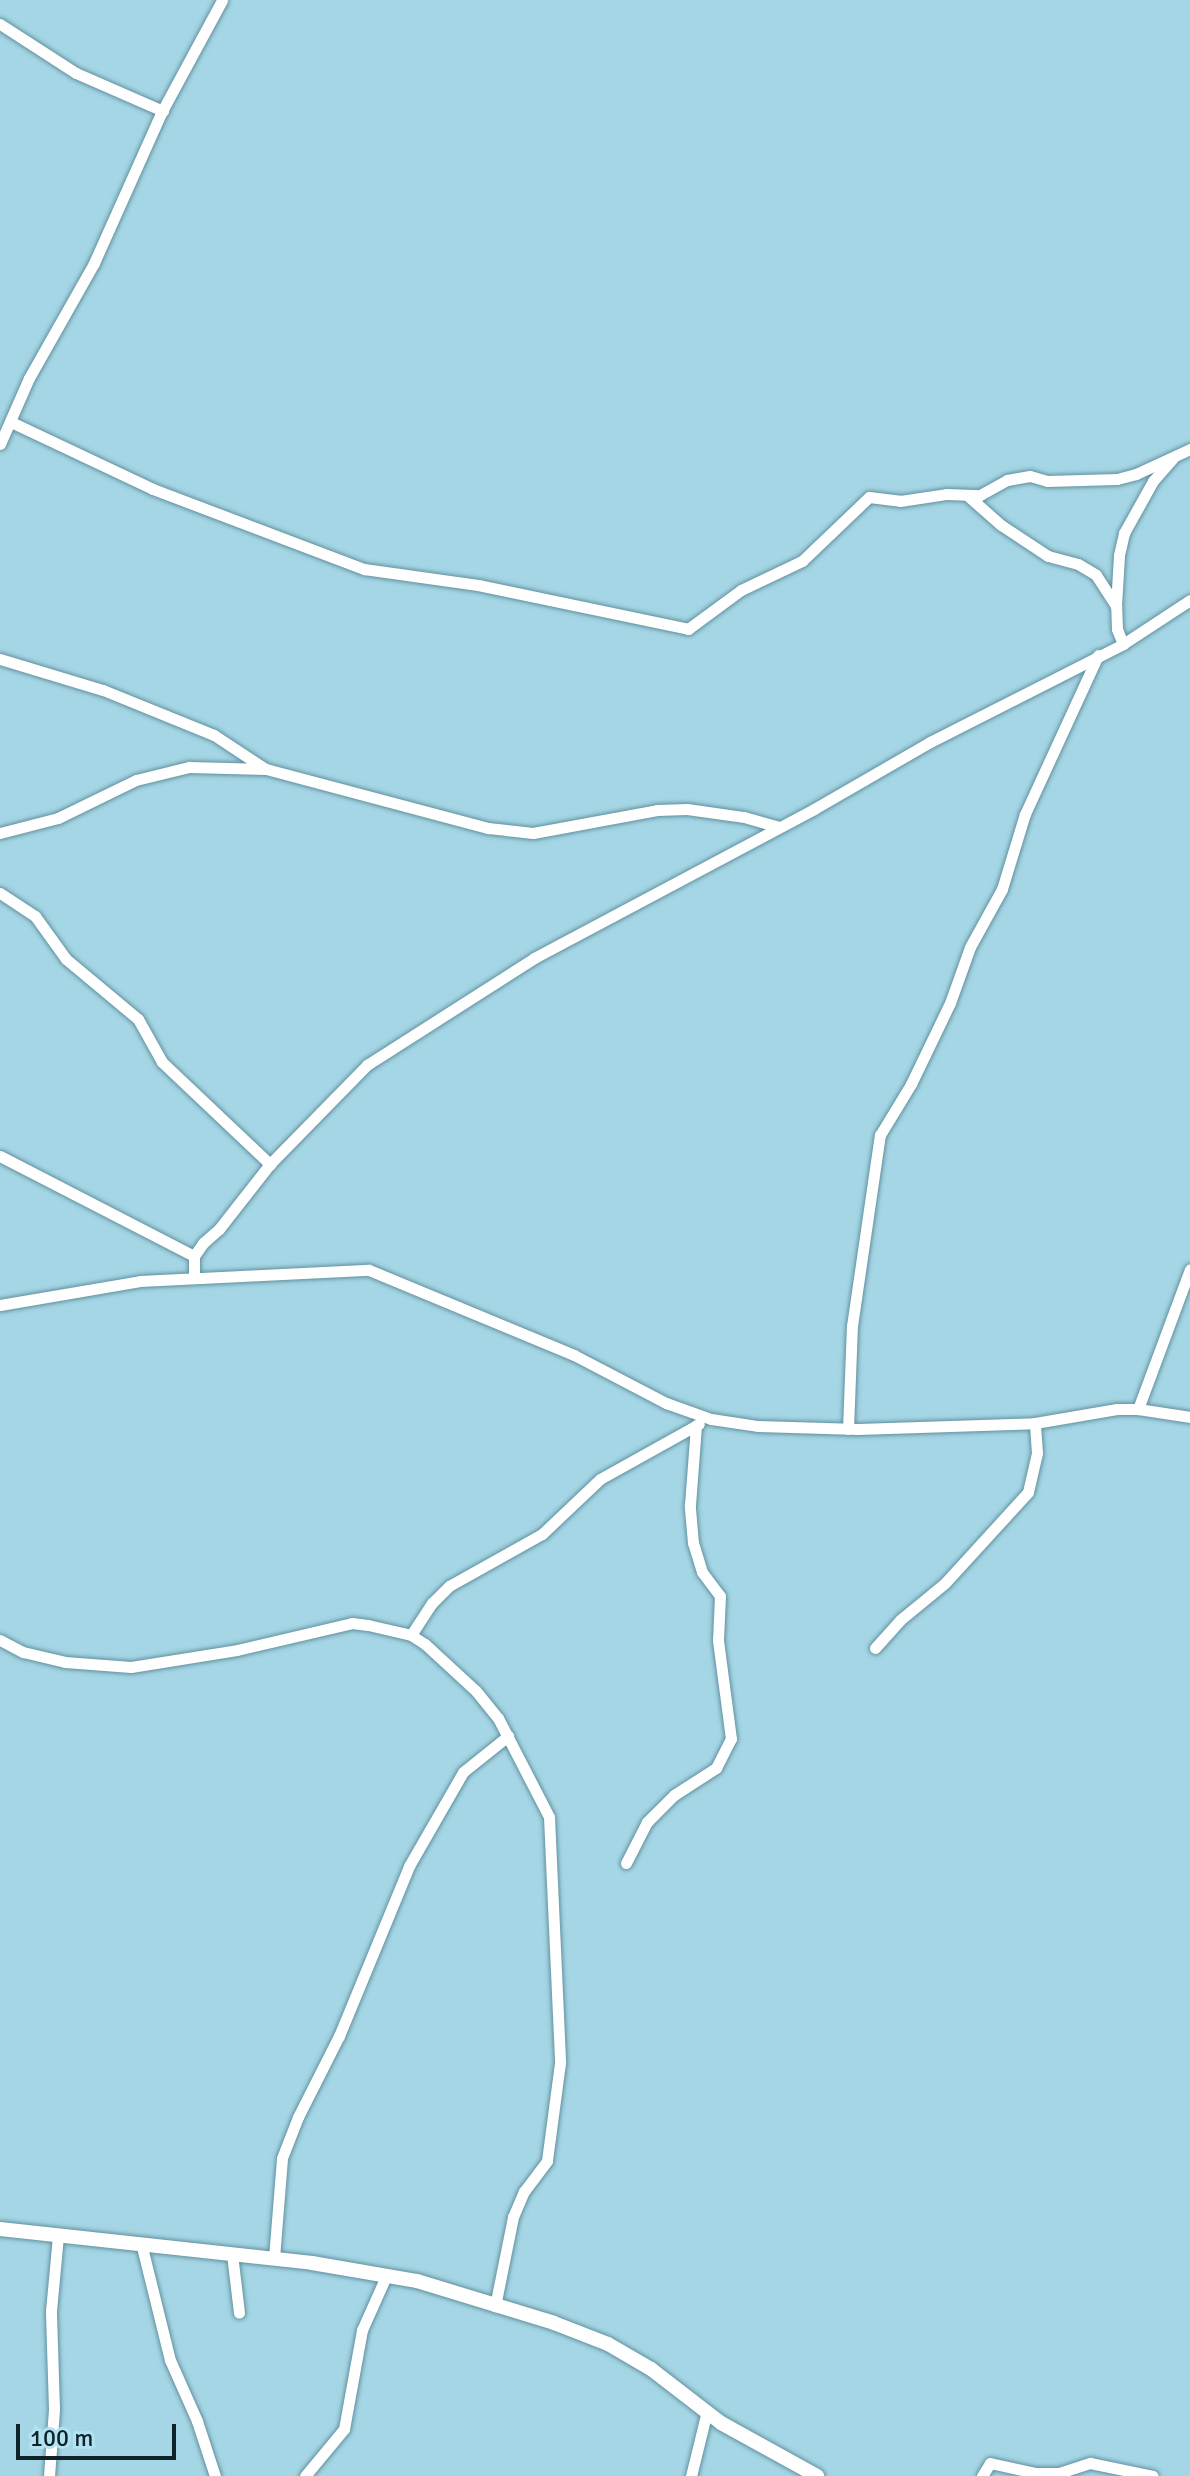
<!DOCTYPE html>
<style>
body{margin:0}
#map{position:relative;width:1190px;height:2476px;overflow:hidden;background:#a5d6e5;font-family:Signika,sans-serif}
div>[style]{position:absolute}
[style*='--x']{left:calc(var(--x)*1px);top:calc(var(--y)*1px);width:calc(var(--w)*1px);rotate:calc(var(--a)*1deg)}
.roads{filter:drop-shadow(0 0 2px #62919f) drop-shadow(0 0 2px #62919f)}
.minor>*{height:11px;margin:-5.5px;padding:0 5.5px;transform-origin:5.5px;border-radius:5.5px;background:#fff}
.secondary>*{height:14px;margin:-7px;padding:0 7px;transform-origin:7px;border-radius:7px;background:#fff}
span{translate:-50% -50%;white-space:nowrap;text-align:center;line-height:1.15;-webkit-text-stroke:8px #b2e3f2;paint-order:stroke}
.scale{position:absolute;left:16px;top:2424px;width:160px;height:36px;box-sizing:border-box;border:4px solid #0f2228;border-top:0;padding-left:10px;font-size:24px;line-height:28px;white-space:nowrap;color:#0f2228;-webkit-text-stroke:6px #b2e3f2;paint-order:stroke}
</style>
<div id="map">
<div class="roads">
<div class="minor">
<i style="--x:0;--y:24;--w:90;--a:32.8"></i>
<i style="--x:76;--y:73;--w:95;--a:23.6"></i>
<i style="--x:11;--y:422;--w:157;--a:25.3"></i>
<i style="--x:153;--y:489;--w:226;--a:20.8"></i>
<i style="--x:364;--y:569;--w:115;--a:8"></i>
<i style="--x:478;--y:585;--w:215;--a:11.8"></i>
<i style="--x:688;--y:629;--w:66;--a:-36.3"></i>
<i style="--x:741;--y:590;--w:68;--a:-25.4"></i>
<i style="--x:802;--y:561;--w:93;--a:-43.7"></i>
<i style="--x:869;--y:497;--w:31;--a:7"></i>
<i style="--x:900;--y:501;--w:48;--a:-8.5"></i>
<i style="--x:947;--y:494;--w:33;--a:2"></i>
<i style="--x:980;--y:495;--w:31;--a:-29"></i>
<i style="--x:1007;--y:480;--w:23;--a:-10"></i>
<i style="--x:1030;--y:476;--w:18;--a:16"></i>
<i style="--x:1047;--y:481;--w:70;--a:-1.6"></i>
<i style="--x:1117;--y:479;--w:20;--a:-15"></i>
<i style="--x:1136;--y:474;--w:60;--a:-24.8"></i>
<i style="--x:0;--y:444;--w:72;--a:-66.3"></i>
<i style="--x:29;--y:378;--w:132;--a:-60.5"></i>
<i style="--x:94;--y:263;--w:164;--a:-65.9"></i>
<i style="--x:161;--y:113;--w:128;--a:-61.6"></i>
<i style="--x:967;--y:495;--w:45;--a:41.4"></i>
<i style="--x:1001;--y:525;--w:56;--a:33.4"></i>
<i style="--x:1048;--y:556;--w:31;--a:15"></i>
<i style="--x:1078;--y:564;--w:21;--a:31"></i>
<i style="--x:1096;--y:575;--w:37;--a:57"></i>
<i style="--x:1123;--y:644;--w:16;--a:-112"></i>
<i style="--x:1117;--y:629;--w:23;--a:-92"></i>
<i style="--x:1116;--y:606;--w:51;--a:-86.6"></i>
<i style="--x:1119;--y:555;--w:23;--a:-77"></i>
<i style="--x:1124;--y:533;--w:60;--a:-60.9"></i>
<i style="--x:1153;--y:481;--w:30;--a:-49"></i>
<i style="--x:0;--y:659;--w:108;--a:16.8"></i>
<i style="--x:103;--y:690;--w:120;--a:22.1"></i>
<i style="--x:214;--y:735;--w:60;--a:33.4"></i>
<i style="--x:0;--y:833;--w:60;--a:-14.5"></i>
<i style="--x:58;--y:818;--w:87;--a:-26"></i>
<i style="--x:136;--y:780;--w:55;--a:-13.8"></i>
<i style="--x:189;--y:767;--w:77;--a:1.5"></i>
<i style="--x:266;--y:769;--w:230;--a:14.9"></i>
<i style="--x:488;--y:828;--w:45;--a:6.3"></i>
<i style="--x:533;--y:833;--w:126;--a:-10.5"></i>
<i style="--x:657;--y:810;--w:30;--a:-2"></i>
<i style="--x:687;--y:809;--w:58;--a:8"></i>
<i style="--x:744;--y:817;--w:35;--a:16"></i>
<i style="--x:0;--y:893;--w:42;--a:33.3"></i>
<i style="--x:35;--y:916;--w:53;--a:54.2"></i>
<i style="--x:66;--y:959;--w:94;--a:39.8"></i>
<i style="--x:138;--y:1019;--w:49;--a:60.8"></i>
<i style="--x:162;--y:1062;--w:149;--a:43.4"></i>
<i style="--x:0;--y:1156;--w:218;--a:27.3"></i>
<i style="--x:194;--y:1277;--w:21;--a:-90"></i>
<i style="--x:194;--y:1256;--w:16;--a:-55"></i>
<i style="--x:203;--y:1243;--w:21;--a:-41"></i>
<i style="--x:219;--y:1229;--w:83;--a:-51.9"></i>
<i style="--x:270;--y:1164;--w:139;--a:-45.6"></i>
<i style="--x:367;--y:1065;--w:198;--a:-32.6"></i>
<i style="--x:534;--y:958;--w:317;--a:-28"></i>
<i style="--x:814;--y:809;--w:134;--a:-30"></i>
<i style="--x:930;--y:742;--w:216;--a:-26.9"></i>
<i style="--x:1123;--y:644;--w:80;--a:-33.3"></i>
<i style="--x:0;--y:1305;--w:142;--a:-9.7"></i>
<i style="--x:140;--y:1281;--w:229;--a:-2.8"></i>
<i style="--x:369;--y:1270;--w:222;--a:22.5"></i>
<i style="--x:574;--y:1355;--w:104;--a:27.6"></i>
<i style="--x:666;--y:1403;--w:48;--a:19.6"></i>
<i style="--x:711;--y:1419;--w:48;--a:8.5"></i>
<i style="--x:758;--y:1426;--w:100;--a:1.7"></i>
<i style="--x:858;--y:1429;--w:177;--a:-1.9"></i>
<i style="--x:1035;--y:1423;--w:83;--a:-9.7"></i>
<i style="--x:1117;--y:1409;--w:21;--a:0"></i>
<i style="--x:1138;--y:1409;--w:53;--a:8.7"></i>
<i style="--x:1138;--y:1409;--w:149;--a:-69.6"></i>
<i style="--x:848;--y:1429;--w:103;--a:-87.8"></i>
<i style="--x:852;--y:1326;--w:193;--a:-81.7"></i>
<i style="--x:880;--y:1135;--w:60;--a:-58.7"></i>
<i style="--x:911;--y:1084;--w:90;--a:-64.3"></i>
<i style="--x:950;--y:1003;--w:59;--a:-70.3"></i>
<i style="--x:970;--y:947;--w:66;--a:-61.1"></i>
<i style="--x:1002;--y:889;--w:78;--a:-73"></i>
<i style="--x:1025;--y:814;--w:175;--a:-65.3"></i>
<i style="--x:411;--y:1635;--w:38;--a:-57"></i>
<i style="--x:432;--y:1603;--w:24;--a:-45"></i>
<i style="--x:449;--y:1586;--w:107;--a:-29.2"></i>
<i style="--x:542;--y:1534;--w:80;--a:-43.5"></i>
<i style="--x:600;--y:1479;--w:113;--a:-29.1"></i>
<i style="--x:0;--y:1640;--w:26;--a:28"></i>
<i style="--x:23;--y:1652;--w:43;--a:13.4"></i>
<i style="--x:65;--y:1662;--w:66;--a:4.3"></i>
<i style="--x:131;--y:1667;--w:107;--a:-9.1"></i>
<i style="--x:237;--y:1650;--w:118;--a:-13.2"></i>
<i style="--x:352;--y:1623;--w:16;--a:7"></i>
<i style="--x:368;--y:1625;--w:44;--a:13.1"></i>
<i style="--x:411;--y:1635;--w:17;--a:33"></i>
<i style="--x:425;--y:1644;--w:69;--a:42.7"></i>
<i style="--x:476;--y:1691;--w:35;--a:51"></i>
<i style="--x:498;--y:1718;--w:111;--a:62.7"></i>
<i style="--x:549;--y:1817;--w:246;--a:87.4"></i>
<i style="--x:560;--y:2063;--w:99;--a:97.6"></i>
<i style="--x:547;--y:2161;--w:38;--a:127"></i>
<i style="--x:524;--y:2191;--w:28;--a:113"></i>
<i style="--x:513;--y:2217;--w:91;--a:101.4"></i>
<i style="--x:875;--y:1648;--w:38;--a:-48"></i>
<i style="--x:900;--y:1620;--w:58;--a:-39.4"></i>
<i style="--x:945;--y:1583;--w:123;--a:-47.6"></i>
<i style="--x:1028;--y:1492;--w:40;--a:-77"></i>
<i style="--x:1037;--y:1453;--w:30;--a:-94"></i>
<i style="--x:626;--y:1863;--w:46;--a:-62.9"></i>
<i style="--x:647;--y:1822;--w:38;--a:-45"></i>
<i style="--x:674;--y:1795;--w:50;--a:-32.7"></i>
<i style="--x:716;--y:1768;--w:33;--a:-63"></i>
<i style="--x:731;--y:1739;--w:100;--a:-97.5"></i>
<i style="--x:718;--y:1640;--w:44;--a:-87.4"></i>
<i style="--x:720;--y:1596;--w:30;--a:-127"></i>
<i style="--x:702;--y:1572;--w:30;--a:-107"></i>
<i style="--x:693;--y:1543;--w:38;--a:-95"></i>
<i style="--x:690;--y:1505;--w:80;--a:-85.7"></i>
<i style="--x:141;--y:2243;--w:121;--a:76.1"></i>
<i style="--x:170;--y:2360;--w:67;--a:66.1"></i>
<i style="--x:197;--y:2421;--w:58;--a:71.9"></i>
<i style="--x:232;--y:2254;--w:59;--a:83.2"></i>
<i style="--x:274;--y:2258;--w:100;--a:-85.4"></i>
<i style="--x:282;--y:2158;--w:44;--a:-68.7"></i>
<i style="--x:298;--y:2117;--w:91;--a:-63.2"></i>
<i style="--x:339;--y:2036;--w:184;--a:-67.6"></i>
<i style="--x:409;--y:1866;--w:108;--a:-60.1"></i>
<i style="--x:463;--y:1772;--w:58;--a:-38.7"></i>
<i style="--x:49;--y:2476;--w:67;--a:-85.7"></i>
<i style="--x:54;--y:2409;--w:98;--a:-91.8"></i>
<i style="--x:51;--y:2311;--w:76;--a:-84.7"></i>
<i style="--x:305;--y:2476;--w:61;--a:-50.3"></i>
<i style="--x:344;--y:2429;--w:101;--a:-79.7"></i>
<i style="--x:362;--y:2330;--w:61;--a:-65.9"></i>
<i style="--x:691;--y:2476;--w:67;--a:-76.2"></i>
<i style="--x:982;--y:2476;--w:15;--a:-58"></i>
<i style="--x:990;--y:2463;--w:47;--a:12.3"></i>
<i style="--x:1036;--y:2473;--w:23;--a:0"></i>
<i style="--x:1059;--y:2473;--w:33;--a:-18"></i>
<i style="--x:1090;--y:2463;--w:64;--a:11.7"></i>
</div>
<div class="secondary">
<i style="--x:0;--y:2229;--w:314;--a:6.2"></i>
<i style="--x:312;--y:2263;--w:107;--a:9.7"></i>
<i style="--x:417;--y:2281;--w:143;--a:17"></i>
<i style="--x:554;--y:2323;--w:58;--a:21.3"></i>
<i style="--x:608;--y:2344;--w:50;--a:30.2"></i>
<i style="--x:651;--y:2369;--w:88;--a:37.6"></i>
<i style="--x:721;--y:2423;--w:110;--a:28.9"></i>
</div>
</div>
<div class="scale">100 m</div>
</div>
